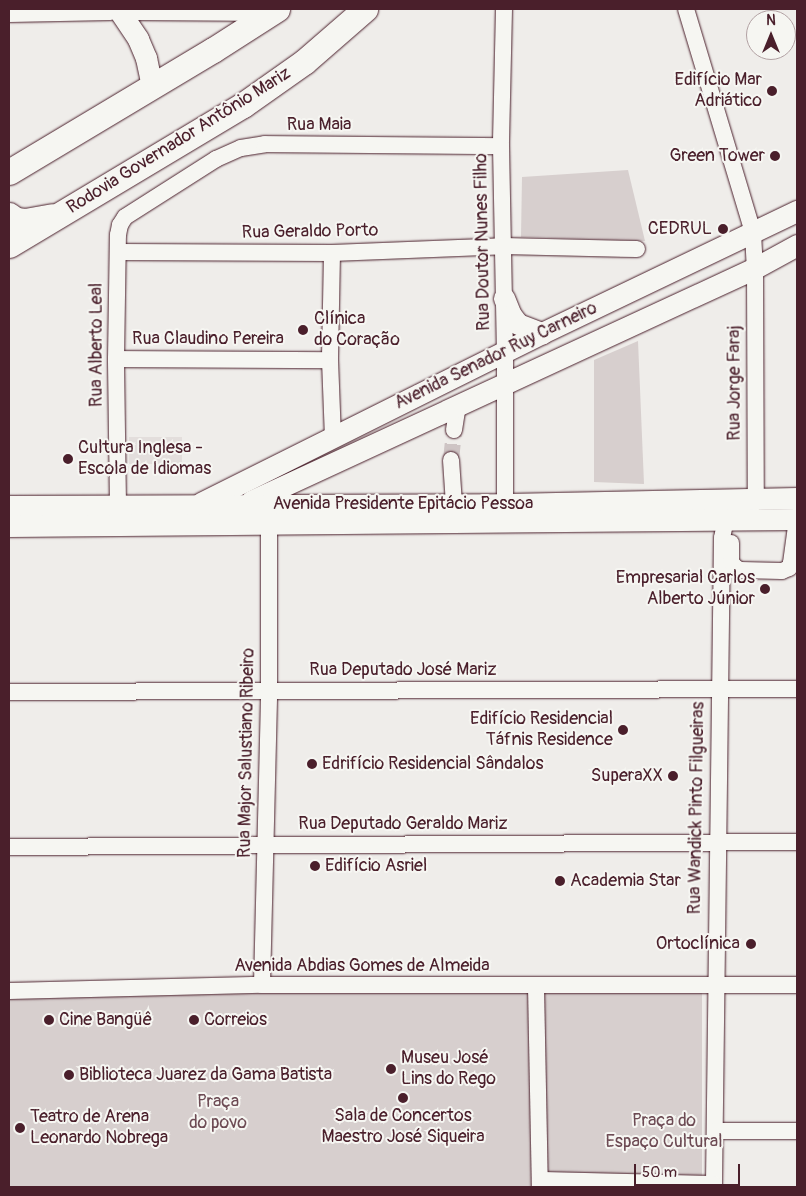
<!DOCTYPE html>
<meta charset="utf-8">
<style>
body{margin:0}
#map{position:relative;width:806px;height:1196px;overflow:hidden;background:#efedea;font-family:Pangolin,sans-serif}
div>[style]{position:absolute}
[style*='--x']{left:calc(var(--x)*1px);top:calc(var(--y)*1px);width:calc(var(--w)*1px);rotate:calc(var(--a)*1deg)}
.built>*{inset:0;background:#e3dedc;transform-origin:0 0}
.green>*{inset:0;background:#d7cfce;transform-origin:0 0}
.minor-tunnel>*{height:16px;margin-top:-8px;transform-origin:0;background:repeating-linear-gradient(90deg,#cec4c4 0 16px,transparent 0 24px)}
.roads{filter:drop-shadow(0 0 1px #4a1f2b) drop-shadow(0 0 1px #4a1f2b)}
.minor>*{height:16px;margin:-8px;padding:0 8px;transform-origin:8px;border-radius:8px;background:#f6f6f2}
.major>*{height:21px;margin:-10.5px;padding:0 10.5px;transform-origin:10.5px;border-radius:10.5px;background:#f6f6f2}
.highway>*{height:25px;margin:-12.5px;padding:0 12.5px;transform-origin:12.5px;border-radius:12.5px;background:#f6f6f2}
.dots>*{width:14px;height:14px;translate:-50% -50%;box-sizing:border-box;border:2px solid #f6f6f2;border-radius:50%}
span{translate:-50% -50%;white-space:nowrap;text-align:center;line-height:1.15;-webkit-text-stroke:4px #f6f6f2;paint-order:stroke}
.poi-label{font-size:18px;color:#4a1f2b}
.right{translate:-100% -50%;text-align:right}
.left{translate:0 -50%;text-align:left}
.street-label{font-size:18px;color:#4a1f2b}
.park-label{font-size:18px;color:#6d4b54}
.frame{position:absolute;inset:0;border:10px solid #4a1f2b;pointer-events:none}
.north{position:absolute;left:746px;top:10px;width:50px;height:50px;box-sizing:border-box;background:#f6f6f2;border:1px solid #b1a0a2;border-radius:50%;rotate:0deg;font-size:14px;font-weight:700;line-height:20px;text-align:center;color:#4a1f2b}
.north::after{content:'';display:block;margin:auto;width:18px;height:22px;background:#4a1f2b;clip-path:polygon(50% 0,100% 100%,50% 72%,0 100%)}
.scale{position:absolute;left:634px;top:1164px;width:106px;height:22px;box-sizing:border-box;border:2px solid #4a1f2b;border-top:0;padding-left:6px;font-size:15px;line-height:18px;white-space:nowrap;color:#4a1f2b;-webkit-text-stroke:4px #f6f6f2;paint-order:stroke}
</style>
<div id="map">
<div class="built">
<i style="left:129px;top:437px;width:53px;height:27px"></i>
</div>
<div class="green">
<i style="clip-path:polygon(628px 170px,645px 241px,521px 237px,522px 177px)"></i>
<i style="clip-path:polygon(638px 341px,644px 484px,594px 482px,594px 360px)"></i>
<i style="left:702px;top:992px;width:195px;height:693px;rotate:90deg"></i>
</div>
<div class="minor-tunnel">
<i style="--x:451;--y:460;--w:30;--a:-84"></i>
</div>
<div class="roads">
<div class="minor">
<i style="--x:504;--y:9;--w:137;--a:91.3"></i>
<i style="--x:501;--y:146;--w:205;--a:88.9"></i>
<i style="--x:505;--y:351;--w:153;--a:90"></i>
<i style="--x:686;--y:9;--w:234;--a:73.3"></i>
<i style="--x:753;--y:233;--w:35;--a:87"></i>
<i style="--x:755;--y:268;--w:230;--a:89.8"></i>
<i style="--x:756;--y:498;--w:7;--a:117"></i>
<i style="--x:753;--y:504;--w:31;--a:151"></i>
<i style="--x:726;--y:519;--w:19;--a:102"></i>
<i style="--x:722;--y:538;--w:649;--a:90.71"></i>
<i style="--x:118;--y:252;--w:214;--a:0.3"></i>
<i style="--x:332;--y:253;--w:171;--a:-2.3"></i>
<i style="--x:503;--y:246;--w:134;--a:1.3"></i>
<i style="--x:332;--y:253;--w:107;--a:91.1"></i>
<i style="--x:330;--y:360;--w:78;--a:87.8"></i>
<i style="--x:116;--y:359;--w:214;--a:0.3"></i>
<i style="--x:454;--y:430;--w:24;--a:-81"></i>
<i style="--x:451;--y:460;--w:44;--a:86.1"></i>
<i style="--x:118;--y:505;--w:146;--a:-90.8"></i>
<i style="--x:116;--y:359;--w:124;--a:-89.1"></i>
<i style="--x:118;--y:235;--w:10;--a:-79"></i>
<i style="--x:120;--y:225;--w:9;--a:-58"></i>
<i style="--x:125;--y:217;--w:108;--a:-32.5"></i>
<i style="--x:216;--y:159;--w:27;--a:-24"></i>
<i style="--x:241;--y:148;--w:24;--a:-9"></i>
<i style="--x:265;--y:144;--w:236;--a:0.5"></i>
<i style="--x:731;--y:543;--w:19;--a:90"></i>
<i style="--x:731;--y:562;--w:6;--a:51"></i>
<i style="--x:735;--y:567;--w:6;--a:31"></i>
<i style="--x:740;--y:570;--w:42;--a:1.4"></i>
<i style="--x:782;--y:571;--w:8;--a:-23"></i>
<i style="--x:789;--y:568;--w:5;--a:-68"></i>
<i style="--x:791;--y:563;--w:44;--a:-82.2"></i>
<i style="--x:9;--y:692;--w:788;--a:-0.22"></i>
<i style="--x:9;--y:847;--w:788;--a:-0.36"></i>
<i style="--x:262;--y:985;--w:295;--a:-88.6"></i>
<i style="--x:269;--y:690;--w:168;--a:-90"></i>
<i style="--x:536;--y:986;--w:201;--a:88.9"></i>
<i style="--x:9;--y:991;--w:253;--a:-1.4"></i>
<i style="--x:262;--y:985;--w:535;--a:0"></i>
<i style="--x:715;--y:1131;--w:82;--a:0"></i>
<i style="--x:540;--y:1180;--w:174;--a:1.3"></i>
</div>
<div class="major">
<i style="--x:118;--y:9;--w:36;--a:56"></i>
<i style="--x:138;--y:39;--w:21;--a:67"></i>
<i style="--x:146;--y:58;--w:29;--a:78"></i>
<i style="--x:135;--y:9;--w:140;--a:0.4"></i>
<i style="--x:9;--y:11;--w:101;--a:-1.1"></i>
<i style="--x:504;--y:298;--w:18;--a:68"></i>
<i style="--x:511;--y:315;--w:11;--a:52"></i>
<i style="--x:518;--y:324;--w:26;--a:21"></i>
<i style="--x:251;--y:501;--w:555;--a:-24.81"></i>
<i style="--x:755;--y:268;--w:48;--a:-28.7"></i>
<i style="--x:201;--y:503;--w:381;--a:-26.5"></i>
<i style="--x:542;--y:333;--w:283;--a:-25.6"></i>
<i style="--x:9;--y:506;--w:496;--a:-0.2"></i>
<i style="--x:505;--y:504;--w:292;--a:-1.2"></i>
<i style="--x:9;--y:526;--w:788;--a:-0.51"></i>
</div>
<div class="highway">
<i style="--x:9;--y:172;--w:238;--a:-30.9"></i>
<i style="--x:213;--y:50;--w:76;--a:-32.6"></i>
<i style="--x:9;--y:215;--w:9;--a:36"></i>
<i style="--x:16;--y:220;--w:9;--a:6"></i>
<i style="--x:25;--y:221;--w:27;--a:-10"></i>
<i style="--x:9;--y:245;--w:273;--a:-30.9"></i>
<i style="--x:243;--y:105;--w:75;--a:-35.2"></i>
<i style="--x:304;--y:62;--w:81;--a:-41"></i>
</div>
</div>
<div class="dots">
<i style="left:772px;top:91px;background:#4a1f2b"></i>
<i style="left:775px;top:156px;background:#4a1f2b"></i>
<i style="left:723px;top:229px;background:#4a1f2b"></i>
<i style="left:303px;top:330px;background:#4a1f2b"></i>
<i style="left:68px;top:459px;background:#4a1f2b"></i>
<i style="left:765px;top:589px;background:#4a1f2b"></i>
<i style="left:623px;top:730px;background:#4a1f2b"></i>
<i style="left:312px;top:764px;background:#4a1f2b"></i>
<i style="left:673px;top:776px;background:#4a1f2b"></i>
<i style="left:315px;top:866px;background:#4a1f2b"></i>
<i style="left:560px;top:881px;background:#4a1f2b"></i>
<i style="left:751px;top:944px;background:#4a1f2b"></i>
<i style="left:49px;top:1020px;background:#4a1f2b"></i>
<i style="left:194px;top:1020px;background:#4a1f2b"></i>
<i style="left:391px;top:1069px;background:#4a1f2b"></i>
<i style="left:69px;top:1075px;background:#4a1f2b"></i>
<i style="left:403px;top:1098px;background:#4a1f2b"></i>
<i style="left:20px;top:1128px;background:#4a1f2b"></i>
</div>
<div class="poi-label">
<span class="right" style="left:762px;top:91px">Edifício Mar<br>Adriático</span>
<span class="right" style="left:765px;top:156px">Green Tower</span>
<span class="right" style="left:712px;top:229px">CEDRUL</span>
<span class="left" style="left:314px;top:330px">Clínica<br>do Coração</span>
<span class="left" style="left:78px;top:459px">Cultura Inglesa -<br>Escola de Idiomas</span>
<span class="right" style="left:755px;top:589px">Empresarial Carlos<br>Alberto Júnior</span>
<span class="right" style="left:613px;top:730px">Edifício Residencial<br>Táfnis Residence</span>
<span class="left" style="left:322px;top:764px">Edrifício Residencial Sândalos</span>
<span class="right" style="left:663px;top:776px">SuperaXX</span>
<span class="left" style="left:325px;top:866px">Edifício Asriel</span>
<span class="left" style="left:570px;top:881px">Academia Star</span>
<span class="right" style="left:740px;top:944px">Ortoclínica</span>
<span class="left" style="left:59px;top:1020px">Cine Bangüê</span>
<span class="left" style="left:204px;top:1020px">Correios</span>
<span class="left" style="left:401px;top:1069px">Museu José<br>Lins do Rego</span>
<span class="left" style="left:79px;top:1075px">Biblioteca Juarez da Gama Batista</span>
<span style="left:403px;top:1127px">Sala de Concertos<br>Maestro José Siqueira</span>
<span class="left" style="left:30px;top:1128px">Teatro de Arena<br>Leonardo Nobrega</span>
</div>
<div class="street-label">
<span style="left:319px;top:125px">Rua Maia</span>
<span style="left:179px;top:141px;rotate:-32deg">Rodovia Governador Antônio Mariz</span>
<span style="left:310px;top:232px;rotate:-1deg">Rua Geraldo Porto</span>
<span style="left:483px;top:242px;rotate:-91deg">Rua Doutor Nunes Filho</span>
<span style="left:208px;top:339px">Rua Claudino Pereira</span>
<span style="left:97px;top:345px;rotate:-90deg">Rua Alberto Leal</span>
<span style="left:496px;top:356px;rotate:-26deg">Avenida Senador Ruy Carneiro</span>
<span style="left:735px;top:383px;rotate:-90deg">Rua Jorge Faraj</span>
<span style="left:403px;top:504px">Avenida Presidente Epitácio Pessoa</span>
<span style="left:403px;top:670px">Rua Deputado José Mariz</span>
<span style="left:247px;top:753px;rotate:-89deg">Rua Major Salustiano Ribeiro</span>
<span style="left:697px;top:808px;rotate:-89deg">Rua Wandick Pinto Filgueiras</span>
<span style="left:403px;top:824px">Rua Deputado Geraldo Mariz</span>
<span style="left:362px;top:966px">Avenida Abdias Gomes de Almeida</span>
</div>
<div class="park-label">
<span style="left:218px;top:1113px">Praça<br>do povo</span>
<span style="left:664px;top:1132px">Praça do<br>Espaço Cultural</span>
</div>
<div class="frame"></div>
<div class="north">N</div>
<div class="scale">50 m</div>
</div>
